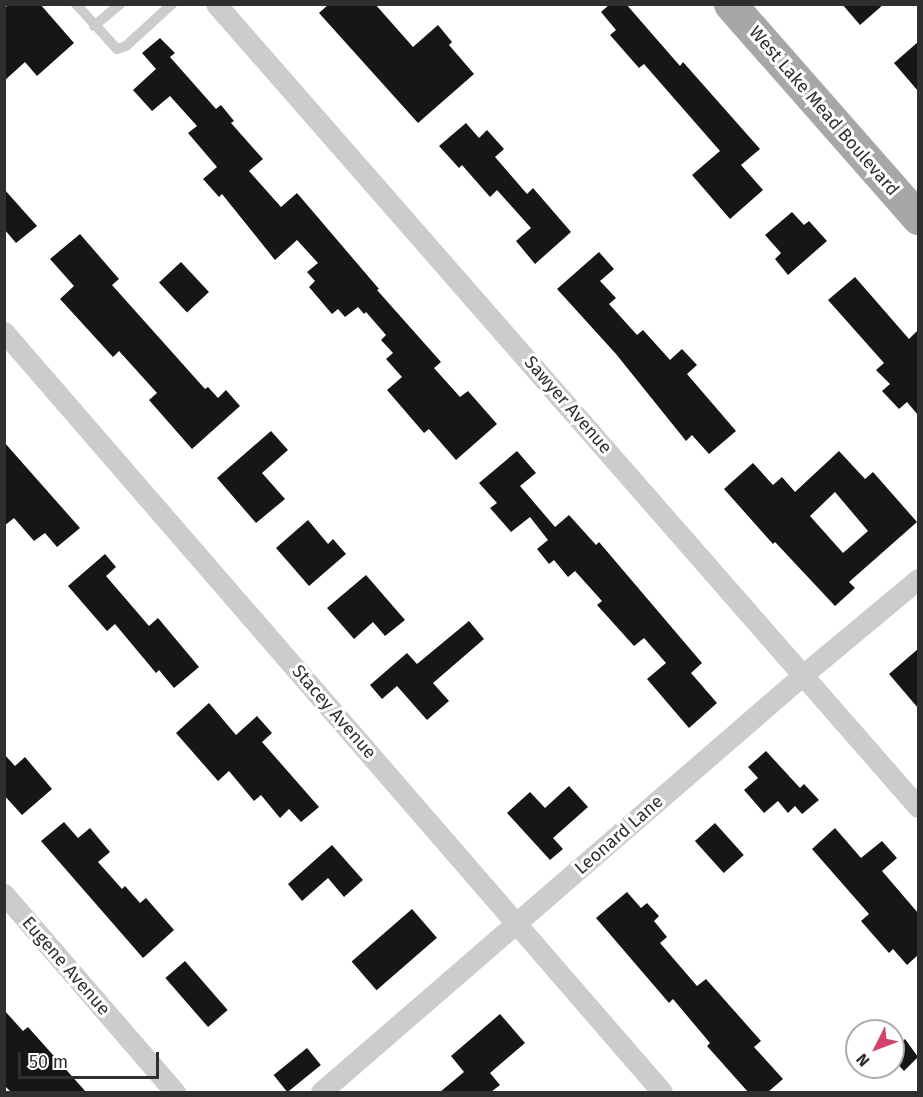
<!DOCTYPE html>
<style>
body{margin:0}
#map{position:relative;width:923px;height:1097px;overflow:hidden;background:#fff;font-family:"Fira Sans",sans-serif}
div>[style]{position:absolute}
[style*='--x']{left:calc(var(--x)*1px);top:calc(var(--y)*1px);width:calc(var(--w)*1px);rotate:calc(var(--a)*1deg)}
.building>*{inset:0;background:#161616;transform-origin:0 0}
.lane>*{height:10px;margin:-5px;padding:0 5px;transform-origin:5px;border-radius:5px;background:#ccc}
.street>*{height:21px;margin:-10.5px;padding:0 10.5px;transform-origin:10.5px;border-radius:10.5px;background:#ccc}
.primary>*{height:33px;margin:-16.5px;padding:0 16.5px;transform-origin:16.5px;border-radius:16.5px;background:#a7a7a7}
span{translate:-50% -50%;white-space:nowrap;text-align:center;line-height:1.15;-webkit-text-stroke:6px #fff;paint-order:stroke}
.street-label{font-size:18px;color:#2f2f2f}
.frame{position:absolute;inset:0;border:6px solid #2f2f2f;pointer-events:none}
.north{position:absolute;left:845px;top:1019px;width:60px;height:60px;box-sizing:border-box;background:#fff;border:2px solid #acacac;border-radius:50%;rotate:228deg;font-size:16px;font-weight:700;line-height:24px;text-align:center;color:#2f2f2f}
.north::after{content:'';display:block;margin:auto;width:21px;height:27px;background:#d4446a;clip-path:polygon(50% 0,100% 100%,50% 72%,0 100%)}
.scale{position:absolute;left:18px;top:1052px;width:141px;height:27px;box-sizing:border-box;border:3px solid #2f2f2f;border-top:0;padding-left:8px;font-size:18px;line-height:21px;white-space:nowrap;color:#2f2f2f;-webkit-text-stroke:4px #fff;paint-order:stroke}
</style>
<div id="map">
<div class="building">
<i style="clip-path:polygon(9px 4px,40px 4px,74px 43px,37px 76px,25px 62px,4px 81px,4px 9px)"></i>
<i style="clip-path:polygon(329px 4px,375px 4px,413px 47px,438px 25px,452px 42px,449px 45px,474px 74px,418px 123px,319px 13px)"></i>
<i style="clip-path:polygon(610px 4px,626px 4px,680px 66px,683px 62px,760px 149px,741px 165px,763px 190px,730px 219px,692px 175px,720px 151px,644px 64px,639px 68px,610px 35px,616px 30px,601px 12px)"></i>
<i style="clip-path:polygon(842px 4px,884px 4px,860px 25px)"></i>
<i style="clip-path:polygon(160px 38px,175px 53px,170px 57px,216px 109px,221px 105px,234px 121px,231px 123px,263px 159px,249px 171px,281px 207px,297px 193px,379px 289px,377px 290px,441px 362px,434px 368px,460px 397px,468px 391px,497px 424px,456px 460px,429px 429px,424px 433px,387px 390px,402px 377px,386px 359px,393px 353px,381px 340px,386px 335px,366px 312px,364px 314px,358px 307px,345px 317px,338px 309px,332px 314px,309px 287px,315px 281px,307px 272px,318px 263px,297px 240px,275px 260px,222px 194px,219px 197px,203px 179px,217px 167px,188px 133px,197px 126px,170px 96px,152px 111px,133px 90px,156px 69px,142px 53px)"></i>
<i style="clip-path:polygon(918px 42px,918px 91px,894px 63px)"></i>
<i style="clip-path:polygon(466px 123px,479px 138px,487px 130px,504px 149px,495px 157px,527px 194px,533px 188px,571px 232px,535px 264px,516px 241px,531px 228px,497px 190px,490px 197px,462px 165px,459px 168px,439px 146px)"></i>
<i style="clip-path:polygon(4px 189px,37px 226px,16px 243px,4px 229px)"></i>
<i style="clip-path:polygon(792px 212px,804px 225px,809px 221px,827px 241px,788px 275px,775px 259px,781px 253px,765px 235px)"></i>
<i style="clip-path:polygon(80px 234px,119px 279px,112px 285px,205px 389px,208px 387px,218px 398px,226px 390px,240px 406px,192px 449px,149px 400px,157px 393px,119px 351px,113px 357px,60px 299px,74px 286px,50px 259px)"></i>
<i style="clip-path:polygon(599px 252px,614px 269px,600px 281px,616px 298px,609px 304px,637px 335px,643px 330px,670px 360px,682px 349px,697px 365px,687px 374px,736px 431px,709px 454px,692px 435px,686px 441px,616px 354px,557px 289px)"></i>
<i style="left:181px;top:262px;width:41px;height:30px;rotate:47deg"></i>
<i style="clip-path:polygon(855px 277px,909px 339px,918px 330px,918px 415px,907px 402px,899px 409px,882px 391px,890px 384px,876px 370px,884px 363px,828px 300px)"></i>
<i style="clip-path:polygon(271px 431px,288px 450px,262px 473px,285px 499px,256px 523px,217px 478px)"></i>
<i style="clip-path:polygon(4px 442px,80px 528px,57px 547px,45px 533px,34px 541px,14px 518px,4px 526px)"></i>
<i style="clip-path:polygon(517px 451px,536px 473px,520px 486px,555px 527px,569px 515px,596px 545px,599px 542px,702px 663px,691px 673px,717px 703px,689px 728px,647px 679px,666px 663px,644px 638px,634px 646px,597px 605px,602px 601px,575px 571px,568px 577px,554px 560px,549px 564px,537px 549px,548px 540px,530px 517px,511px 532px,490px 508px,497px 503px,479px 483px)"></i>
<i style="clip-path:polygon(evenodd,839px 451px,865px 479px,873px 472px,917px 522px,849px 582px,855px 588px,835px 606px,775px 542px,773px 544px,724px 489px,753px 463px,773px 485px,782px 477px,795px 492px,839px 451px,835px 492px,868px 531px,843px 553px,810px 516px,835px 492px)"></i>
<i style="clip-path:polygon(308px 520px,328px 544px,333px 539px,346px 554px,309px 586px,276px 548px)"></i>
<i style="clip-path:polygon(105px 554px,116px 567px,106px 576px,149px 626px,158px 618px,199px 667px,174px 688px,159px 670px,156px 673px,115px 624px,107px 631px,68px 586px)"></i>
<i style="clip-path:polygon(366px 575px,405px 620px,385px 636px,373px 622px,354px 639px,327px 608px)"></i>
<i style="clip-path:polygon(469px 621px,484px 639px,433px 683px,449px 701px,427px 720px,397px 686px,382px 699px,370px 685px,407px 653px,417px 664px)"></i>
<i style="clip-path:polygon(918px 649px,918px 708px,889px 674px)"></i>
<i style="clip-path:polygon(209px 703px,236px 735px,257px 716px,272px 733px,262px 742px,319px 807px,301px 822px,289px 809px,280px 818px,261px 795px,254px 801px,229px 771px,218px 781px,176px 733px)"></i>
<i style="clip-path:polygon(766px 751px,800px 788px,804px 784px,819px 800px,802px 814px,795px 806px,788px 813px,778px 801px,764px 813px,744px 790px,758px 778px,748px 767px)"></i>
<i style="clip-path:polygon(4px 754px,15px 766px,25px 757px,52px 789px,22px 815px,4px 795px)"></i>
<i style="clip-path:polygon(569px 786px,588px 807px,553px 838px,563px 849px,550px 860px,507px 813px,530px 792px,545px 808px)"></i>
<i style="clip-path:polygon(64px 822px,78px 838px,90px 828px,110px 852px,98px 862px,122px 889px,125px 886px,140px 903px,146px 898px,174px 930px,143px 958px,41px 841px)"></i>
<i style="left:715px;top:823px;width:43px;height:27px;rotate:48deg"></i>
<i style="clip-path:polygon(835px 828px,861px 858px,882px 841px,897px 858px,882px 871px,918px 913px,918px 955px,907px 965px,893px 949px,889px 953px,861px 921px,869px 914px,812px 849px)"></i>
<i style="clip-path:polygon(332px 845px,363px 880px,344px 897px,328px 878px,302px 901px,288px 884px)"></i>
<i style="clip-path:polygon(627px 892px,641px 908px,647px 903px,659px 916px,654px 921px,667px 937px,660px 943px,697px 986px,706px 979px,761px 1041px,754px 1047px,783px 1079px,768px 1092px,748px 1092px,707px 1046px,710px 1043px,673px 999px,669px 1003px,596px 918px)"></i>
<i style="left:412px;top:909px;width:38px;height:80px;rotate:49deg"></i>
<i style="left:185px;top:961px;width:65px;height:26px;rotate:49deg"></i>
<i style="clip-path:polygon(4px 1010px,23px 1031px,28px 1027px,86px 1092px,11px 1092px,4px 1085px)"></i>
<i style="clip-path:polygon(500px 1014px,525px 1043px,490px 1073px,500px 1085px,491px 1092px,440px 1092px,464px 1072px,451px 1056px)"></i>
<i style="clip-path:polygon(905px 1039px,918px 1057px,904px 1071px,893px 1059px,893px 1050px)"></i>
<i style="left:307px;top:1048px;width:22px;height:43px;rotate:51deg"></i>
</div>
<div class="lane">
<i style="--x:76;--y:4;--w:61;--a:47.7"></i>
<i style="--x:117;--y:49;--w:9;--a:-18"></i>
<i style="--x:126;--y:46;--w:62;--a:-42.4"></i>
<i style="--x:94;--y:26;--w:34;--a:-40"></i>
</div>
<div class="street">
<i style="--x:216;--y:4;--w:1067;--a:48.84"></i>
<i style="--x:4;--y:332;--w:1005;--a:49.11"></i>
<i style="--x:4;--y:894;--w:262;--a:49.2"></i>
<i style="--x:321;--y:1092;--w:639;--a:-40.87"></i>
<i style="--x:804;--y:674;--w:148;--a:-39.8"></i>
</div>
<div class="primary">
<i style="--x:730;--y:4;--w:285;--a:48.7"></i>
</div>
<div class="street-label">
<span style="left:824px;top:111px;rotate:49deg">West Lake Mead Boulevard</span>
<span style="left:568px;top:405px;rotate:49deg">Sawyer Avenue</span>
<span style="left:334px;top:712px;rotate:49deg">Stacey Avenue</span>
<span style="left:619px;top:835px;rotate:-41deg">Leonard Lane</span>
<span style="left:66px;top:966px;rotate:49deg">Eugene Avenue</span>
</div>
<div class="frame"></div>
<div class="north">N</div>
<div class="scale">50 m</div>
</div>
